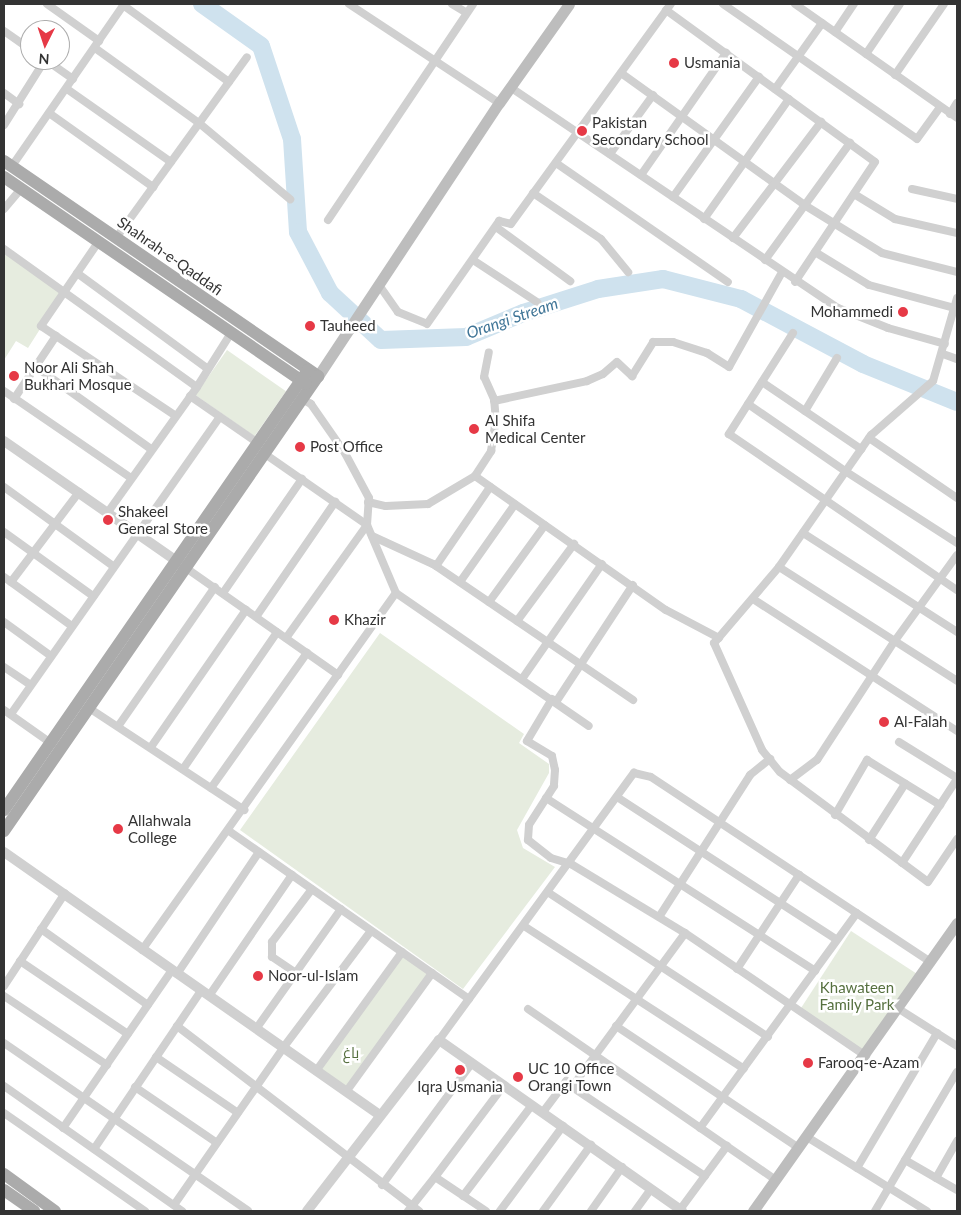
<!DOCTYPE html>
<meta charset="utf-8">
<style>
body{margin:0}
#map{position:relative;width:961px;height:1215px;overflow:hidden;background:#fff;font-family:Lato,Cairo,sans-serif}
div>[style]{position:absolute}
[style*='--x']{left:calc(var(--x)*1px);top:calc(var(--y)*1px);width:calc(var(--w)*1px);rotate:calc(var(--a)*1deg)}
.green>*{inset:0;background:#e6ecdf;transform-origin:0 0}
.river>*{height:18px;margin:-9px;padding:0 9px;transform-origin:9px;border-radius:9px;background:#cfe2ee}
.minor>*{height:8px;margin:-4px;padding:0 4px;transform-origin:4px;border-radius:4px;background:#d0d0d0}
.tertiary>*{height:10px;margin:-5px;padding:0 5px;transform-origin:5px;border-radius:5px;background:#d0d0d0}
.secondary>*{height:11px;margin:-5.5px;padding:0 5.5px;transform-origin:5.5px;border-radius:5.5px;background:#bdbdbd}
.primary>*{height:12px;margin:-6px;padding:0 6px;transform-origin:6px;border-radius:6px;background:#ababab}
.dots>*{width:14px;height:14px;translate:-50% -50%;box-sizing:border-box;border:2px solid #fff;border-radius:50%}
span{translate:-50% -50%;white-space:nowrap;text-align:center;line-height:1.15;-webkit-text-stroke:5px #fff;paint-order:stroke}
.poi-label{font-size:15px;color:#333}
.left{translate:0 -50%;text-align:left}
.right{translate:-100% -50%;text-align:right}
.street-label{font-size:15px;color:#333}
.park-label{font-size:15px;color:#56703f}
.water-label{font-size:16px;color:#3f7597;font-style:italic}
.frame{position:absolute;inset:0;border:5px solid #333;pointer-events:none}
.north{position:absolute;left:20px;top:20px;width:50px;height:50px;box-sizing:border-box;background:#fff;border:1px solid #adadad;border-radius:50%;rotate:184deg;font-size:14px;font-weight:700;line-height:20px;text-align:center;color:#333}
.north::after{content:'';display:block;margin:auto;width:18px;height:22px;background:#e63946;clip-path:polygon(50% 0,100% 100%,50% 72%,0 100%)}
</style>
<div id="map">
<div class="green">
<i style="clip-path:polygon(4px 249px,63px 293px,28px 348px,16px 341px,4px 360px)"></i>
<i style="left:227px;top:350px;width:72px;height:55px;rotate:35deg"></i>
<i style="clip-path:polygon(380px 633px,524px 734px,519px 743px,549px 764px,549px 773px,517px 830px,523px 848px,555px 867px,463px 989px,240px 830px)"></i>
<i style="left:851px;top:931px;width:83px;height:95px;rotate:33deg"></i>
<i style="left:402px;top:952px;width:37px;height:147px;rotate:35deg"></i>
</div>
<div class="river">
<i style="--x:202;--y:4;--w:72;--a:35.4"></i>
<i style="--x:261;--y:46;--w:98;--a:71.6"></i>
<i style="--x:292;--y:139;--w:93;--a:86.3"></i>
<i style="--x:298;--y:232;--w:69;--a:62.3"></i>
<i style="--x:330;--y:293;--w:69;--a:42.7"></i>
<i style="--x:381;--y:340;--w:85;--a:-2"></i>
<i style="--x:466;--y:337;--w:62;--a:-22.8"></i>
<i style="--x:523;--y:313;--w:79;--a:-17.7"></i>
<i style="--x:598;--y:289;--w:66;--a:-8.7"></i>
<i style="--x:663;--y:279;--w:81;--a:14.4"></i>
<i style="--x:741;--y:299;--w:138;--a:28"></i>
<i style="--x:863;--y:364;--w:101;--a:22"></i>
</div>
<div class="minor">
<i style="--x:47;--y:4;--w:64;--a:35.4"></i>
<i style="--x:349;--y:4;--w:180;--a:33.4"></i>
<i style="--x:452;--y:4;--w:17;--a:31"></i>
<i style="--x:723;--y:4;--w:236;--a:34.8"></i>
<i style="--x:917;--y:139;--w:39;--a:-54"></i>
<i style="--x:795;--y:4;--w:198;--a:35.1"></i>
<i style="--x:123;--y:5;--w:131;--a:36"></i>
<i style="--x:666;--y:10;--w:258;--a:36"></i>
<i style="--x:875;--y:162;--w:144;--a:123.7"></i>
<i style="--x:4;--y:31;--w:32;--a:35"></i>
<i style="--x:835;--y:32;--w:34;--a:-56"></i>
<i style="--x:95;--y:48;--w:128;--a:35.8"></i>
<i style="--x:199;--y:123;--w:119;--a:39.9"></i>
<i style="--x:866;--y:54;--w:60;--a:-55.8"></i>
<i style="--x:46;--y:60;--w:33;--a:35"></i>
<i style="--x:621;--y:73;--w:228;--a:35.7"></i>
<i style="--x:806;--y:206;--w:89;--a:31.7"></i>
<i style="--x:882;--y:253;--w:77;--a:14.2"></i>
<i style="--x:895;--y:75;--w:86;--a:-55.4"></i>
<i style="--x:510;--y:87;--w:396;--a:34"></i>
<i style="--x:838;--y:308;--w:54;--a:21.8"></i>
<i style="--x:888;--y:328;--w:59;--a:15.7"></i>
<i style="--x:67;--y:89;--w:127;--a:35.1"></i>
<i style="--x:775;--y:89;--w:81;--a:-54.5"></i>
<i style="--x:4;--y:93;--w:19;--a:36"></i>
<i style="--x:49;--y:113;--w:128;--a:35.4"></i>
<i style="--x:950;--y:114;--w:13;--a:-58"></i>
<i style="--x:4;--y:125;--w:77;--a:-57.8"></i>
<i style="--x:610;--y:154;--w:73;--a:-53.9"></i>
<i style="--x:556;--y:163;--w:209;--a:34.7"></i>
<i style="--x:12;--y:166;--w:197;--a:-55.3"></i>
<i style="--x:641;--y:175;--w:149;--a:-55.1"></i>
<i style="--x:912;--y:189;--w:46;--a:12.5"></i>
<i style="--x:533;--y:193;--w:82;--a:34.1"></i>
<i style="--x:601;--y:239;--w:43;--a:50.7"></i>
<i style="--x:854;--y:194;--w:48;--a:31.4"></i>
<i style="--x:895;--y:219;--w:64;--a:12.7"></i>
<i style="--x:673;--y:197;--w:148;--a:-54.4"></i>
<i style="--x:4;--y:209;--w:26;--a:-50"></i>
<i style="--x:704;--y:219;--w:147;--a:-54.7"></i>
<i style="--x:328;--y:220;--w:260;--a:-56.1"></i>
<i style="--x:496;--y:227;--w:92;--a:36.1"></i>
<i style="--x:116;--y:238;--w:223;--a:-54.1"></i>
<i style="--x:733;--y:238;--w:146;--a:-52.8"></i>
<i style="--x:99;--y:241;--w:103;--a:124.3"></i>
<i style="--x:41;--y:326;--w:162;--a:33.7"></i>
<i style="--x:4;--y:249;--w:237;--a:35.6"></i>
<i style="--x:815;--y:252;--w:63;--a:31.4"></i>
<i style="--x:869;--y:285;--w:89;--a:15"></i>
<i style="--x:473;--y:260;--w:77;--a:33.3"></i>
<i style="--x:765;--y:260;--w:145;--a:-54"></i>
<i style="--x:77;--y:273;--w:162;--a:36.2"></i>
<i style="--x:379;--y:285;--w:33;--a:55"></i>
<i style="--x:398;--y:312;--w:31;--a:22"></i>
<i style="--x:427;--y:324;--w:126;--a:-55"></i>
<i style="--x:499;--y:221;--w:12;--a:14"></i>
<i style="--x:511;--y:224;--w:272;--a:-54"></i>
<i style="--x:957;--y:298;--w:86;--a:106.1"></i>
<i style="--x:933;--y:381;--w:82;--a:138.9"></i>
<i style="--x:871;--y:435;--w:161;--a:124.9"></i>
<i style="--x:779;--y:567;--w:100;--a:130.5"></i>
<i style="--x:714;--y:643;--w:117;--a:65.8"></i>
<i style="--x:762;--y:750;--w:28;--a:51"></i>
<i style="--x:780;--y:772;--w:184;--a:36.6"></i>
<i style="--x:928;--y:882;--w:52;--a:-56"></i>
<i style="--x:793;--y:333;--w:120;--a:122.4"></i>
<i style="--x:729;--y:434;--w:276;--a:34.4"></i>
<i style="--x:943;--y:354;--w:15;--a:20"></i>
<i style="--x:36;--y:367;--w:141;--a:35.5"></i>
<i style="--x:762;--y:382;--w:120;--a:34.1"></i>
<i style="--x:4;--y:391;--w:154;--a:34.4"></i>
<i style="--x:190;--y:396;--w:83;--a:34.7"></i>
<i style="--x:14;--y:399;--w:76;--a:-56.3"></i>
<i style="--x:494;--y:401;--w:95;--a:-12.1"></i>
<i style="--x:587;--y:381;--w:17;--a:-24"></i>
<i style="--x:603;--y:374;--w:18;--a:-41"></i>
<i style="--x:617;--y:362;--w:21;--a:43"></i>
<i style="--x:632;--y:376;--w:40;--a:-58"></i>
<i style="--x:653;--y:342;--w:20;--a:0"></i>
<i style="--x:673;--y:342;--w:36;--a:18"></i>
<i style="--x:707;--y:353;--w:26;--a:32"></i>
<i style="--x:729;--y:367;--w:109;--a:-60.8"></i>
<i style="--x:748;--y:404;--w:118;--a:34.6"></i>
<i style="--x:845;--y:471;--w:133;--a:32.7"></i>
<i style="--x:805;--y:411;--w:62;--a:-58.9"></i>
<i style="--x:869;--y:438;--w:107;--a:34.3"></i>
<i style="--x:265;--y:454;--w:124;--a:34.8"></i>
<i style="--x:367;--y:525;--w:139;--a:125.6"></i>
<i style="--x:475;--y:476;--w:233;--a:35.1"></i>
<i style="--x:666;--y:610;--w:60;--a:27.8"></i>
<i style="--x:4;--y:487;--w:135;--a:35.9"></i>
<i style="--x:368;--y:502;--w:18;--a:13"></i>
<i style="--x:386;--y:506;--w:42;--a:-2.7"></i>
<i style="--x:428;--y:504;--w:55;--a:-30.8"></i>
<i style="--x:475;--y:476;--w:30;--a:-57"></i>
<i style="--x:491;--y:451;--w:30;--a:-81"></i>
<i style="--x:496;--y:421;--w:22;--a:-95"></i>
<i style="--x:494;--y:399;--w:24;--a:-114"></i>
<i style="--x:484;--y:377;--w:25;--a:-79"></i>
<i style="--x:108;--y:512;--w:153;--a:-54.5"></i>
<i style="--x:197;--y:387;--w:64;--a:-57.8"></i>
<i style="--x:4;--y:532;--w:110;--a:35.7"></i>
<i style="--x:803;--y:533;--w:183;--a:32.7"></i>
<i style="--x:372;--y:536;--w:67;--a:24.7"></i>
<i style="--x:433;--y:564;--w:242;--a:34.2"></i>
<i style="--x:436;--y:566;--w:96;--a:-55.6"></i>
<i style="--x:779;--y:567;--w:211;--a:32.6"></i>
<i style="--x:186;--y:568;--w:186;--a:35.1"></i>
<i style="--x:4;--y:577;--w:84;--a:35.8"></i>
<i style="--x:11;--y:582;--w:113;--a:-52.9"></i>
<i style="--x:460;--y:582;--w:95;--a:-54.8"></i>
<i style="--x:223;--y:593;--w:139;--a:-55.3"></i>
<i style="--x:396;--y:593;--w:234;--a:34.6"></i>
<i style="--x:753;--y:599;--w:243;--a:32.9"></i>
<i style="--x:489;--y:602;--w:95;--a:-54"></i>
<i style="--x:256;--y:617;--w:140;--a:-55.5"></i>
<i style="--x:517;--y:621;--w:96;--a:-53.5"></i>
<i style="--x:4;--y:622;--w:58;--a:35.9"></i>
<i style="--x:4;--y:667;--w:32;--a:34"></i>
<i style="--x:522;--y:679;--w:140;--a:-55.2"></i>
<i style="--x:552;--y:699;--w:49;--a:120.8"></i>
<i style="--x:527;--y:741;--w:29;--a:31"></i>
<i style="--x:552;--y:756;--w:14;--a:78"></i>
<i style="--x:555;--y:770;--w:16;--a:94"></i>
<i style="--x:554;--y:786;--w:46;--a:122.7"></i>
<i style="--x:529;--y:825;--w:15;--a:94"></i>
<i style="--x:528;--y:840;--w:29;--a:38"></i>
<i style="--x:551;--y:858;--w:21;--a:17"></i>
<i style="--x:571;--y:864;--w:133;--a:31.2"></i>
<i style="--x:685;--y:933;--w:219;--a:34.2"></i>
<i style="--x:556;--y:702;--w:140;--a:-56.7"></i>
<i style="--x:89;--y:708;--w:186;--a:33.3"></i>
<i style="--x:4;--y:710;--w:59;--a:35.3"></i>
<i style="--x:11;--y:714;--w:363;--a:-54.9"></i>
<i style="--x:119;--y:725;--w:168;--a:-55.2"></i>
<i style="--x:899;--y:742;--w:68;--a:31.8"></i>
<i style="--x:151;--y:747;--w:167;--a:-55.3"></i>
<i style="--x:183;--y:769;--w:166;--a:-55.5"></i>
<i style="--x:790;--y:780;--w:34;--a:-37"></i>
<i style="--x:817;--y:760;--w:141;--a:-56.9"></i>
<i style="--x:894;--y:642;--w:107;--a:-54.1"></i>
<i style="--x:211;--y:788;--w:166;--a:-54.6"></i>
<i style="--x:617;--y:797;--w:262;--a:33"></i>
<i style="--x:546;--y:798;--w:320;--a:32.7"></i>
<i style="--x:835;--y:815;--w:64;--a:-59.8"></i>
<i style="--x:867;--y:760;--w:86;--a:31.7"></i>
<i style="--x:229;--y:831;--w:293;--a:35"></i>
<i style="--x:869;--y:840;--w:67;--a:-57.3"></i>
<i style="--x:902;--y:863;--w:100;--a:-56.8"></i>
<i style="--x:549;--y:893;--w:262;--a:33.3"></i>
<i style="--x:659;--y:917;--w:169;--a:-57.3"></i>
<i style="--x:750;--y:775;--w:26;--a:-39"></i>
<i style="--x:524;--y:926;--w:262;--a:33"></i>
<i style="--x:41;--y:929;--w:131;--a:35.4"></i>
<i style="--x:142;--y:950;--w:438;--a:-54.6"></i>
<i style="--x:396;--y:593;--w:74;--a:-113.1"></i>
<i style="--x:367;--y:525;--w:27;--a:-86"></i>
<i style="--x:369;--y:498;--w:51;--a:-118.1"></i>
<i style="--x:345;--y:453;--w:60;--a:-124.8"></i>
<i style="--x:311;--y:404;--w:10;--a:-151"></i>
<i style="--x:20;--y:961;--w:130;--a:34.1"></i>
<i style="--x:737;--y:969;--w:113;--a:-56.6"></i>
<i style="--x:296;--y:973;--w:29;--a:-146"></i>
<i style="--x:272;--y:957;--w:15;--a:-90"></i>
<i style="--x:272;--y:942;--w:66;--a:-53"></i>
<i style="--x:177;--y:974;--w:147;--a:-56.1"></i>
<i style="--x:4;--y:986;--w:111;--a:-56.7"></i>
<i style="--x:4;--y:996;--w:124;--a:33.8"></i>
<i style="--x:209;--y:996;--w:147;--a:-55.6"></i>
<i style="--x:528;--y:1009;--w:301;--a:34.6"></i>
<i style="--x:899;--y:1009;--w:69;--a:32.5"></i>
<i style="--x:177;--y:1026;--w:305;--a:37.4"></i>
<i style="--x:616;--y:1026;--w:220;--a:33.7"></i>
<i style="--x:256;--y:1029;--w:147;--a:-54.7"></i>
<i style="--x:439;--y:1040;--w:331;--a:-53.9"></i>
<i style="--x:634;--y:773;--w:17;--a:13"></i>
<i style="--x:651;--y:777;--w:336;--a:33.5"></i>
<i style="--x:4;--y:1043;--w:296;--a:34.5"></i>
<i style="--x:156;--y:1057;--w:99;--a:34.3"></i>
<i style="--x:316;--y:1071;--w:147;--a:-54.1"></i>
<i style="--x:4;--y:1086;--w:218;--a:35.1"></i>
<i style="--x:135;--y:1087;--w:99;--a:34.3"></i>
<i style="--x:572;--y:1087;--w:160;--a:33.8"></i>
<i style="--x:346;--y:1092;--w:147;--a:-54.1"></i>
<i style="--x:543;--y:1112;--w:39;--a:-53"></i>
<i style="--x:566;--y:1081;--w:8;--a:45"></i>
<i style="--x:572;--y:1087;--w:191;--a:-53.7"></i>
<i style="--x:4;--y:1113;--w:172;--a:34.8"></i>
<i style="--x:63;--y:1128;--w:192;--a:-55.4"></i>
<i style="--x:700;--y:1128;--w:266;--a:-53.9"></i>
<i style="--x:807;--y:1137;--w:141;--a:31.7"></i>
<i style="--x:94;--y:1149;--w:191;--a:-55.9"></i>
<i style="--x:905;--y:1160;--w:60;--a:30"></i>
<i style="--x:857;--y:1168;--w:157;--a:-59.3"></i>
<i style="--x:936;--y:1178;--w:43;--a:-60.4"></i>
<i style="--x:382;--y:1185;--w:152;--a:-53.6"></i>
<i style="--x:463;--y:1196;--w:114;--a:-52.8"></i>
<i style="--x:174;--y:1205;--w:191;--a:-55.2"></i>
<i style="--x:283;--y:1048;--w:146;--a:-53.1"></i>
<i style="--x:408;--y:1211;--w:43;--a:-51.5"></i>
<i style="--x:486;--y:1211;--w:61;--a:-146.3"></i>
<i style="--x:435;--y:1177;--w:115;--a:-53.1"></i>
<i style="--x:500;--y:1211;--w:106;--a:-53.5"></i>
<i style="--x:543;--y:1211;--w:82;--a:-54"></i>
<i style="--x:591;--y:1211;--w:54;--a:-54.8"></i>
<i style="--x:635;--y:1211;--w:27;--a:-54"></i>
<i style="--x:679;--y:1211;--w:81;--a:-53.6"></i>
<i style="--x:875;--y:1211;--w:161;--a:-59.5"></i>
</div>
<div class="tertiary">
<i style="--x:4;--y:441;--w:216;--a:34.8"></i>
<i style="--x:4;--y:852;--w:458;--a:35"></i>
<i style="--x:307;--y:1211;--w:216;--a:-52.3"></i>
<i style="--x:439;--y:1040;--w:297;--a:35.1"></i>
</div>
<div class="secondary">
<i style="--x:318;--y:376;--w:328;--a:-56.5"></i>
<i style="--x:499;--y:103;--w:121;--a:-54.7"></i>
<i style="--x:753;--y:1211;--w:353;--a:-54.7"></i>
</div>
<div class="primary">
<i style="--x:4;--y:161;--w:381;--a:34.4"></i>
<i style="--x:318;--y:376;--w:553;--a:124.61"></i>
<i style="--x:4;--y:177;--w:366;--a:34.4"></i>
<i style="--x:4;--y:810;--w:535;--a:-55.36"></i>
<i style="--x:4;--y:1174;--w:63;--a:36"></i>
<i style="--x:4;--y:1190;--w:37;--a:35"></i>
</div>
<div class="dots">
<i style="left:674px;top:63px;background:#e63946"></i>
<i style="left:582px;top:131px;background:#e63946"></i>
<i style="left:903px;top:312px;background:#e63946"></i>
<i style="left:310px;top:326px;background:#e63946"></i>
<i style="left:14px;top:376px;background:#e63946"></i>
<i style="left:474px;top:429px;background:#e63946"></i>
<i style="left:300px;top:447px;background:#e63946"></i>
<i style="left:108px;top:520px;background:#e63946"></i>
<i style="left:334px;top:620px;background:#e63946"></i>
<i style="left:884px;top:722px;background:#e63946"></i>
<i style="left:118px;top:829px;background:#e63946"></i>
<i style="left:258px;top:976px;background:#e63946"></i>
<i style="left:808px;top:1063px;background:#e63946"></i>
<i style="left:460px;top:1070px;background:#e63946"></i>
<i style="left:518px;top:1077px;background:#e63946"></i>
</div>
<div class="poi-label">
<span class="left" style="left:684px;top:63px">Usmania</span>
<span class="left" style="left:592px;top:131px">Pakistan<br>Secondary School</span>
<span class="right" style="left:893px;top:312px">Mohammedi</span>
<span class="left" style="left:320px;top:326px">Tauheed</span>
<span class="left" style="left:24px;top:376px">Noor Ali Shah<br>Bukhari Mosque</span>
<span class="left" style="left:485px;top:429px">Al Shifa<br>Medical Center</span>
<span class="left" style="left:310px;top:447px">Post Office</span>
<span class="left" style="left:118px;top:520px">Shakeel<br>General Store</span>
<span class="left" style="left:344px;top:620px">Khazir</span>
<span class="left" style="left:894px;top:722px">Al-Falah</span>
<span class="left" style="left:128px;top:829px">Allahwala<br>College</span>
<span class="left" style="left:268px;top:976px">Noor-ul-Islam</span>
<span class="left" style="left:818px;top:1063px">Farooq-e-Azam</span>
<span class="left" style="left:528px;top:1077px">UC 10 Office<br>Orangi Town</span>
<span style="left:460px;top:1087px">Iqra Usmania</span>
</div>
<div class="street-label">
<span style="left:170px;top:256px;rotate:35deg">Shahrah-e-Qaddafi</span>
</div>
<div class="park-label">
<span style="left:857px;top:996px">Khawateen<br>Family Park</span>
<span style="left:351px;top:1053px">باغ</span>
</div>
<div class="water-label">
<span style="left:512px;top:318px;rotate:-19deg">Orangi Stream</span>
</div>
<div class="frame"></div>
<div class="north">N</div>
</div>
